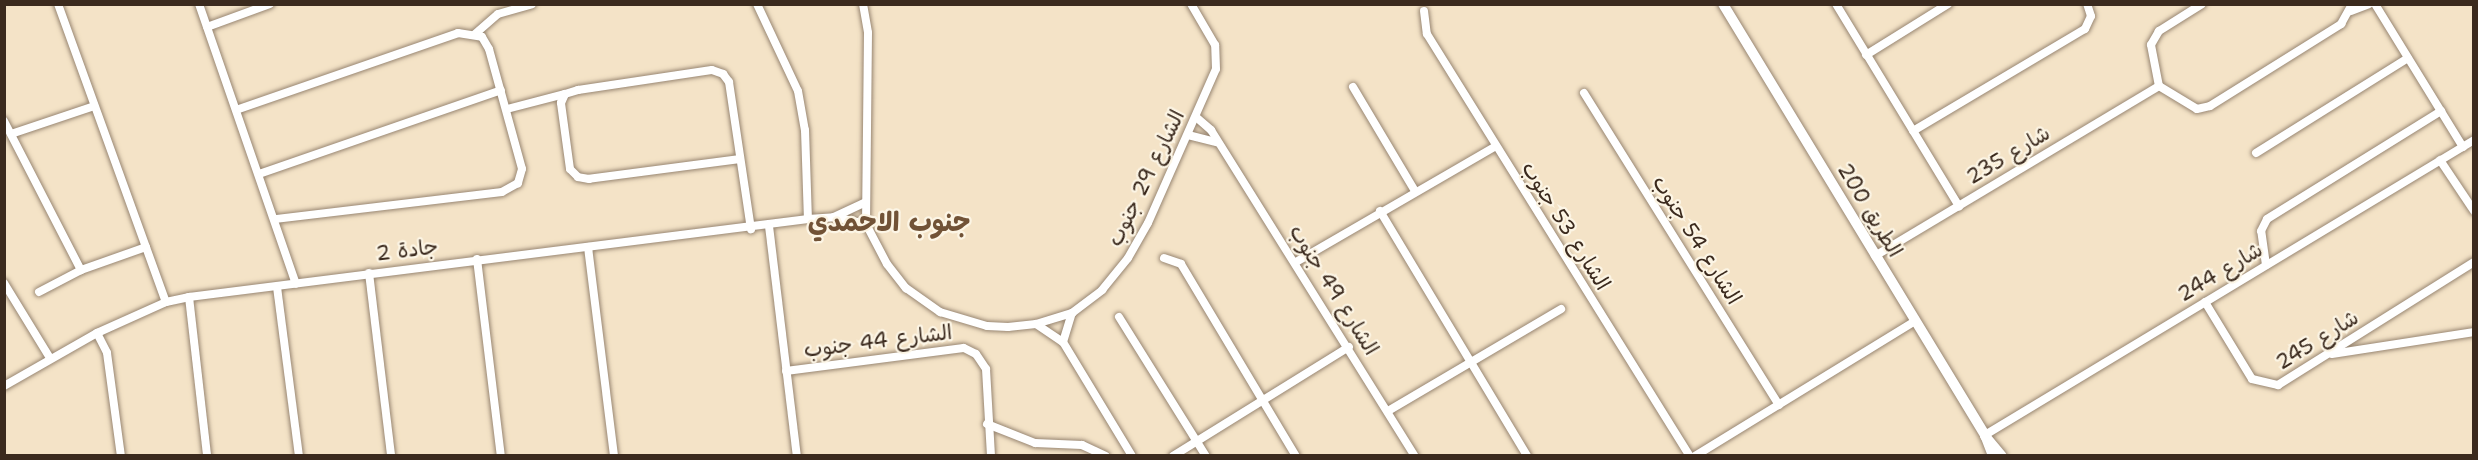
<!DOCTYPE html>
<meta charset="utf-8">
<style>
body{margin:0}
#map{position:relative;width:2478px;height:460px;overflow:hidden;background:#f4e3c7;font-family:"Shantell Sans","Playpen Sans Arabic",sans-serif}
div>[style]{position:absolute}
[style*='--x']{left:calc(var(--x)*1px);top:calc(var(--y)*1px);width:calc(var(--w)*1px);rotate:calc(var(--a)*1deg)}
.roads{filter:drop-shadow(0 0 2px #988672) drop-shadow(0 0 2px #988672)}
.minor>*{height:8px;margin:-4px;padding:0 4px;transform-origin:4px;border-radius:4px;background:#fff}
.secondary>*{height:10px;margin:-5px;padding:0 5px;transform-origin:5px;border-radius:5px;background:#fff}
span{translate:-50% -50%;white-space:nowrap;text-align:center;line-height:1.15;-webkit-text-stroke:4.5px #fcf5e5;paint-order:stroke}
.street-label{font-size:21px;color:#3b2a1e}
.district-label{font-size:27px;color:#715236;font-weight:700}
.frame{position:absolute;inset:0;border:6px solid #3b2a1e;pointer-events:none}
</style>
<div id="map">
<div class="roads">
<div class="minor">
<i style="--x:58;--y:4;--w:317;--a:70.1"></i>
<i style="--x:199;--y:4;--w:296;--a:70.9"></i>
<i style="--x:757;--y:4;--w:96;--a:64.8"></i>
<i style="--x:798;--y:91;--w:40;--a:80"></i>
<i style="--x:805;--y:130;--w:89;--a:88.1"></i>
<i style="--x:863;--y:4;--w:29;--a:80"></i>
<i style="--x:868;--y:33;--w:191;--a:90.6"></i>
<i style="--x:866;--y:224;--w:45;--a:62.3"></i>
<i style="--x:887;--y:264;--w:31;--a:52"></i>
<i style="--x:906;--y:288;--w:42;--a:35.2"></i>
<i style="--x:940;--y:312;--w:49;--a:16.6"></i>
<i style="--x:987;--y:326;--w:21;--a:3"></i>
<i style="--x:1008;--y:327;--w:28;--a:-6"></i>
<i style="--x:1036;--y:324;--w:38;--a:-17"></i>
<i style="--x:1072;--y:313;--w:38;--a:-37"></i>
<i style="--x:1102;--y:290;--w:41;--a:-50.9"></i>
<i style="--x:1128;--y:258;--w:40;--a:-60.3"></i>
<i style="--x:1148;--y:223;--w:168;--a:-66.2"></i>
<i style="--x:1216;--y:69;--w:24;--a:-92"></i>
<i style="--x:1215;--y:45;--w:48;--a:-120.3"></i>
<i style="--x:1836;--y:4;--w:237;--a:58.7"></i>
<i style="--x:2202;--y:4;--w:51;--a:147.9"></i>
<i style="--x:2159;--y:31;--w:16;--a:120"></i>
<i style="--x:2151;--y:45;--w:42;--a:79"></i>
<i style="--x:2159;--y:86;--w:44;--a:31.2"></i>
<i style="--x:2197;--y:109;--w:13;--a:-13"></i>
<i style="--x:2210;--y:106;--w:155;--a:-32"></i>
<i style="--x:2341;--y:24;--w:23;--a:-61"></i>
<i style="--x:2375;--y:4;--w:168;--a:58.4"></i>
<i style="--x:1424;--y:11;--w:23;--a:83"></i>
<i style="--x:1427;--y:34;--w:497;--a:58.1"></i>
<i style="--x:2351;--y:11;--w:19;--a:-21"></i>
<i style="--x:207;--y:27;--w:67;--a:-20.1"></i>
<i style="--x:475;--y:34;--w:30;--a:-41"></i>
<i style="--x:498;--y:14;--w:35;--a:-16"></i>
<i style="--x:1866;--y:55;--w:97;--a:-31.9"></i>
<i style="--x:1353;--y:87;--w:121;--a:59.2"></i>
<i style="--x:1584;--y:93;--w:368;--a:58"></i>
<i style="--x:507;--y:109;--w:60;--a:-14.5"></i>
<i style="--x:236;--y:110;--w:235;--a:-19.1"></i>
<i style="--x:458;--y:33;--w:24;--a:9"></i>
<i style="--x:482;--y:37;--w:14;--a:60"></i>
<i style="--x:489;--y:49;--w:124;--a:74.6"></i>
<i style="--x:522;--y:169;--w:15;--a:106"></i>
<i style="--x:518;--y:183;--w:18;--a:151"></i>
<i style="--x:502;--y:192;--w:229;--a:173.2"></i>
<i style="--x:1196;--y:117;--w:20;--a:41"></i>
<i style="--x:1211;--y:130;--w:385;--a:58"></i>
<i style="--x:4;--y:121;--w:168;--a:62.7"></i>
<i style="--x:1913;--y:131;--w:200;--a:-30.7"></i>
<i style="--x:2085;--y:29;--w:14;--a:-65"></i>
<i style="--x:2091;--y:16;--w:13;--a:-108"></i>
<i style="--x:11;--y:134;--w:88;--a:-18.6"></i>
<i style="--x:1188;--y:135;--w:30;--a:14"></i>
<i style="--x:2256;--y:153;--w:179;--a:-32"></i>
<i style="--x:740;--y:159;--w:152;--a:172.5"></i>
<i style="--x:589;--y:179;--w:11;--a:-170"></i>
<i style="--x:578;--y:177;--w:11;--a:-135"></i>
<i style="--x:570;--y:169;--w:67;--a:-97.8"></i>
<i style="--x:561;--y:103;--w:10;--a:-66"></i>
<i style="--x:565;--y:94;--w:14;--a:-17"></i>
<i style="--x:578;--y:90;--w:135;--a:-8.5"></i>
<i style="--x:712;--y:70;--w:12;--a:20"></i>
<i style="--x:723;--y:74;--w:10;--a:53"></i>
<i style="--x:729;--y:82;--w:149;--a:81.5"></i>
<i style="--x:2440;--y:160;--w:61;--a:56.3"></i>
<i style="--x:259;--y:174;--w:256;--a:-19.1"></i>
<i style="--x:1380;--y:211;--w:286;--a:59"></i>
<i style="--x:834;--y:217;--w:35;--a:-25"></i>
<i style="--x:769;--y:226;--w:232;--a:83.1"></i>
<i style="--x:588;--y:247;--w:211;--a:82.9"></i>
<i style="--x:1875;--y:256;--w:331;--a:-30.9"></i>
<i style="--x:1164;--y:258;--w:18;--a:19"></i>
<i style="--x:1181;--y:264;--w:224;--a:59.1"></i>
<i style="--x:477;--y:259;--w:198;--a:83.1"></i>
<i style="--x:1296;--y:262;--w:229;--a:-30.1"></i>
<i style="--x:2266;--y:265;--w:34;--a:-98"></i>
<i style="--x:2261;--y:231;--w:13;--a:-63"></i>
<i style="--x:2267;--y:219;--w:205;--a:-31.8"></i>
<i style="--x:369;--y:273;--w:184;--a:83.1"></i>
<i style="--x:4;--y:283;--w:88;--a:58.5"></i>
<i style="--x:277;--y:287;--w:170;--a:82.6"></i>
<i style="--x:39;--y:292;--w:47;--a:-27.6"></i>
<i style="--x:81;--y:270;--w:69;--a:-19.5"></i>
<i style="--x:189;--y:297;--w:160;--a:83.5"></i>
<i style="--x:2205;--y:302;--w:90;--a:58.6"></i>
<i style="--x:2252;--y:379;--w:27;--a:13"></i>
<i style="--x:2278;--y:385;--w:231;--a:-32.1"></i>
<i style="--x:1119;--y:317;--w:164;--a:58"></i>
<i style="--x:1036;--y:324;--w:32;--a:34"></i>
<i style="--x:1063;--y:342;--w:133;--a:58.8"></i>
<i style="--x:97;--y:333;--w:22;--a:63"></i>
<i style="--x:107;--y:353;--w:104;--a:82.3"></i>
<i style="--x:1063;--y:342;--w:30;--a:-73"></i>
<i style="--x:2332;--y:354;--w:144;--a:-8.8"></i>
<i style="--x:786;--y:371;--w:179;--a:-7.4"></i>
<i style="--x:964;--y:348;--w:13;--a:27"></i>
<i style="--x:976;--y:354;--w:18;--a:56"></i>
<i style="--x:986;--y:369;--w:87;--a:86.7"></i>
<i style="--x:4;--y:386;--w:107;--a:-29.7"></i>
<i style="--x:97;--y:333;--w:76;--a:-24.2"></i>
<i style="--x:166;--y:302;--w:24;--a:-12"></i>
<i style="--x:189;--y:297;--w:624;--a:-7.18"></i>
<i style="--x:808;--y:219;--w:26;--a:-4"></i>
<i style="--x:834;--y:217;--w:33;--a:12"></i>
<i style="--x:1388;--y:411;--w:201;--a:-30.5"></i>
<i style="--x:987;--y:424;--w:52;--a:21.6"></i>
<i style="--x:1035;--y:443;--w:47;--a:2.4"></i>
<i style="--x:1082;--y:445;--w:26;--a:25"></i>
<i style="--x:1985;--y:435;--w:571;--a:-31.1"></i>
<i style="--x:1173;--y:456;--w:207;--a:-31.8"></i>
<i style="--x:1695;--y:456;--w:258;--a:-31.5"></i>
</div>
<div class="secondary">
<i style="--x:1723;--y:4;--w:504;--a:58.71"></i>
<i style="--x:1985;--y:435;--w:22;--a:69"></i>
<i style="--x:1985;--y:436;--w:26;--a:50"></i>
</div>
</div>
<div class="street-label">
<span style="left:2008px;top:155px;rotate:-31deg">شارع 235</span>
<span style="left:1146px;top:178px;rotate:-64deg">الشارع 29 جنوب</span>
<span style="left:1870px;top:210px;rotate:59deg">الطريق 200</span>
<span style="left:1566px;top:226px;rotate:58deg">الشارع 53 جنوب</span>
<span style="left:1697px;top:240px;rotate:58deg">الشارع 54 جنوب</span>
<span style="left:407px;top:250px;rotate:-7deg">جادة 2</span>
<span style="left:2220px;top:272px;rotate:-31deg">شارع 244</span>
<span style="left:1334px;top:290px;rotate:58deg">الشارع 49 جنوب</span>
<span style="left:2317px;top:340px;rotate:-32deg">شارع 245</span>
<span style="left:878px;top:341px;rotate:-7deg">الشارع 44 جنوب</span>
</div>
<div class="district-label">
<span style="left:889px;top:222px">جنوب الاحمدي</span>
</div>
<div class="frame"></div>
</div>
